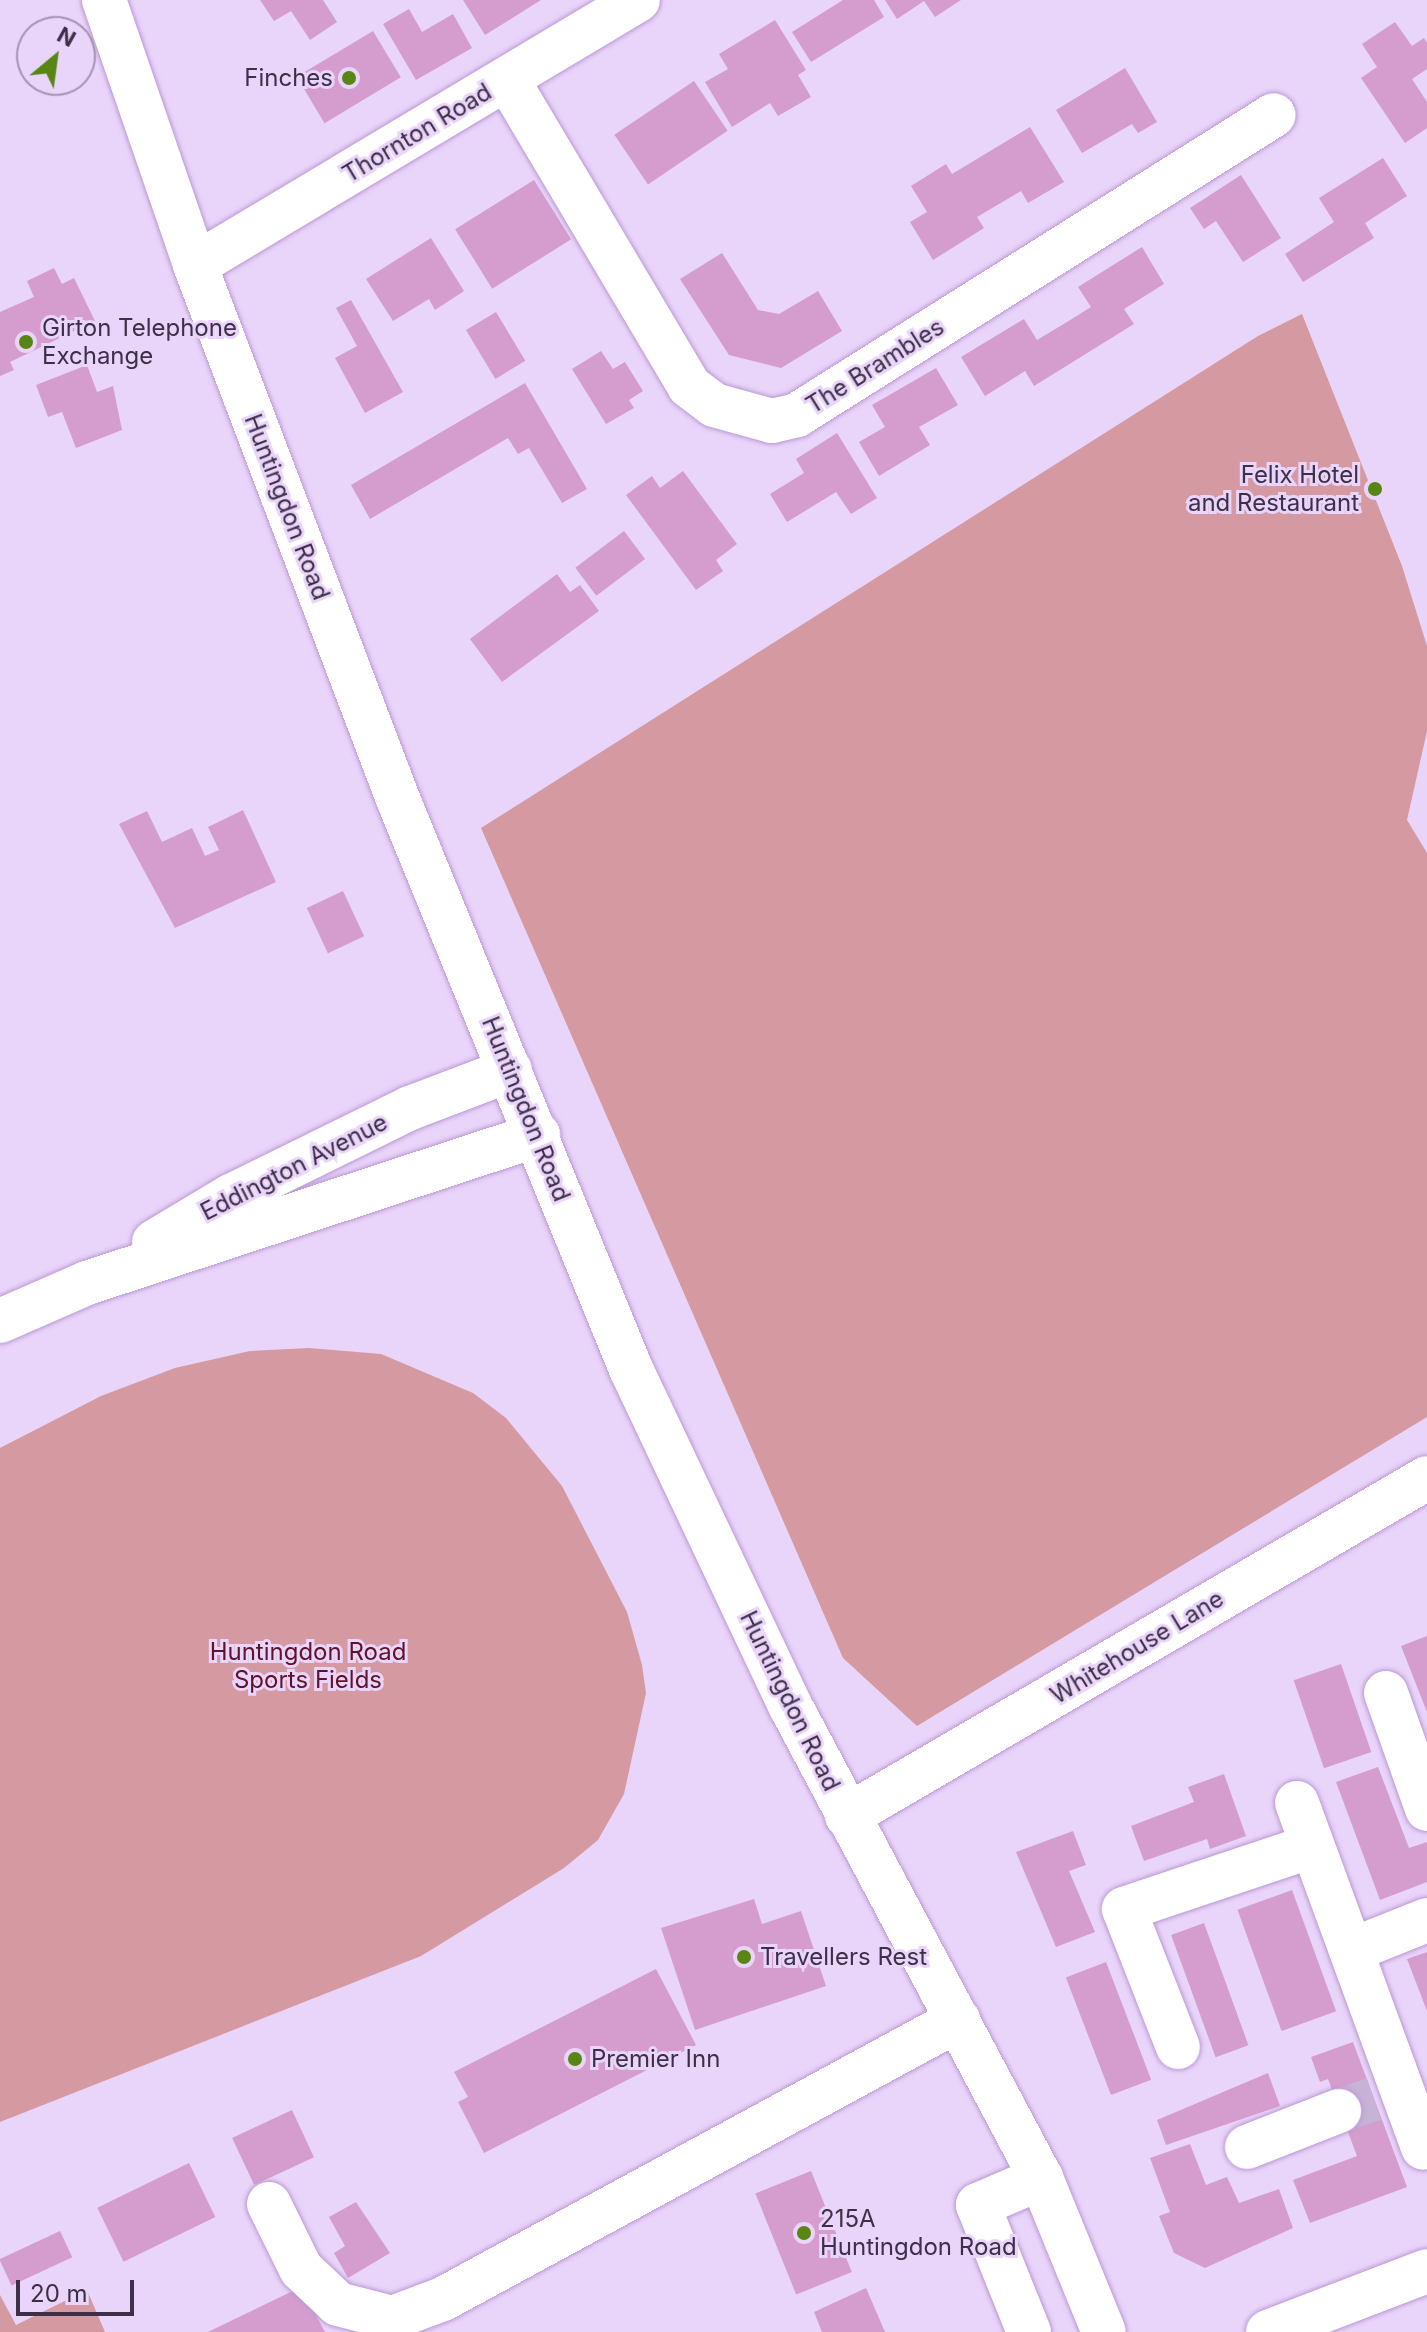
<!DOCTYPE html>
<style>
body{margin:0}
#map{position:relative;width:1427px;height:2332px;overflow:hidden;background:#e9d4fa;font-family:Inter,sans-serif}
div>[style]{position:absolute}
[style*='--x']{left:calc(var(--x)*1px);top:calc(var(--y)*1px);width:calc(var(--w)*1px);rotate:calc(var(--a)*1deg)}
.green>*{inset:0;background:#d499a1}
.building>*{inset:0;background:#d49dce;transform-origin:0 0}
.minor-tunnel>*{height:44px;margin-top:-22px;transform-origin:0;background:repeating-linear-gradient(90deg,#c7b3d6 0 44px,transparent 0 66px)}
.roads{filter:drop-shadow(0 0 2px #ba98d4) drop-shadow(0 0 2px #ba98d4)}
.minor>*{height:44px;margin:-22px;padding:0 22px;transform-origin:22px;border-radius:22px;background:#fff}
.major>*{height:44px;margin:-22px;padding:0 22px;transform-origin:22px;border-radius:22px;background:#fff}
.dots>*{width:22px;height:22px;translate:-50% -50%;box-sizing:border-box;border:4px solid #e9d4fa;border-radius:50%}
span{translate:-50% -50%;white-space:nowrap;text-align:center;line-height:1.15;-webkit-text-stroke:6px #e9d4fa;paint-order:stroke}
.poi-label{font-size:24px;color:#3e2f48}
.right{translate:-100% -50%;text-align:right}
.left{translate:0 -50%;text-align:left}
.street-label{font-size:24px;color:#3e2f48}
.park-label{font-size:24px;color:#601328}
.north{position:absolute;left:16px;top:16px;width:80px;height:80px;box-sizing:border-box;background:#e9d4fa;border:2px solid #a592b3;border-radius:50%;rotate:29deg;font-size:22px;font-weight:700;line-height:32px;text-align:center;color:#3e2f48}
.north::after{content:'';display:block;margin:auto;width:28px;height:36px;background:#588514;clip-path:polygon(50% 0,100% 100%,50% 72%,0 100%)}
.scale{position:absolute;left:16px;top:2280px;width:118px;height:36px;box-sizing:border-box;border:4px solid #3e2f48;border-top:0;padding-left:10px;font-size:24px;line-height:28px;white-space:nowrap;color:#3e2f48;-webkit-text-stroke:6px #e9d4fa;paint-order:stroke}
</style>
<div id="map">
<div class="green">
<i style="clip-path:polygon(1302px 314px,1402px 566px,1427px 646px,1427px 731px,1407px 820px,1427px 853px,1427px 1417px,917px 1726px,843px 1658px,481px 828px,1258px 336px)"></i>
<i style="clip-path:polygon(309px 1348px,381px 1354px,473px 1393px,506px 1418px,562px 1486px,627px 1612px,642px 1665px,646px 1693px,624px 1794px,598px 1840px,564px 1868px,421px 1956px,0 2122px,0 1448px,101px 1396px,175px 1368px,250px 1351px)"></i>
<i style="clip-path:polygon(87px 2290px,105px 2332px,0 2332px,0 2295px,16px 2325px)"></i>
</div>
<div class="building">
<i style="clip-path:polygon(260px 0,323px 0,337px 22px,310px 40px,291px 11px,274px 21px)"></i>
<i style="clip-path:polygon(463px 0,541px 0,485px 35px)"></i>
<i style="clip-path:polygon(843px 0,874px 0,884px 17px,811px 62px,792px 32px)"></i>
<i style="clip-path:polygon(885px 0,961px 0,935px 17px,924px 1px,897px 19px)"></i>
<i style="clip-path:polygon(409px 9px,422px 32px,453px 14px,472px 48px,416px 80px,383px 24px)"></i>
<i style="clip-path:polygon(775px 20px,806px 70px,798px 75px,811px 97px,778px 116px,770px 103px,732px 127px,705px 82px,728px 69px,719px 54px)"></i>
<i style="clip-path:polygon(1395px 22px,1412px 46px,1424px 38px,1427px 43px,1427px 69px,1412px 79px,1427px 102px,1427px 128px,1405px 143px,1361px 78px,1377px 67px,1362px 44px)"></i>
<i style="left:373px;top:31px;width:54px;height:89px;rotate:59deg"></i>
<i style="clip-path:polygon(1125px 68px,1157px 122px,1138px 133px,1132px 124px,1082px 153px,1056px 110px)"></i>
<i style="left:694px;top:81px;width:60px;height:96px;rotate:56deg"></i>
<i style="clip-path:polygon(1030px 127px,1064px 182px,1028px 203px,1021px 191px,977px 217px,984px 228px,933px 260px,910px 222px,927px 212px,911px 186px,946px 164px,952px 174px)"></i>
<i style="clip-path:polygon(1383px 158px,1407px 196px,1365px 223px,1374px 238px,1303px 282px,1285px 254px,1334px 222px,1319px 198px)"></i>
<i style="clip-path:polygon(1241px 175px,1281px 238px,1243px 262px,1216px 221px,1204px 229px,1190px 208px)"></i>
<i style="left:534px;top:180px;width:70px;height:93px;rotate:58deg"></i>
<i style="clip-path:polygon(431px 238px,464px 291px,435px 310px,429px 299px,393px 321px,366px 279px)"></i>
<i style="clip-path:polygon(1142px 247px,1164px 284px,1124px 309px,1134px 324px,1034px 386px,1025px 371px,985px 396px,961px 357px,1024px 319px,1037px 340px,1067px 322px,1091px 307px,1078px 287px)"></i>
<i style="clip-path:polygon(722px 253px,758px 310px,779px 314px,818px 291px,842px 331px,781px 368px,729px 355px,680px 279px)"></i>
<i style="clip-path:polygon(54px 268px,62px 284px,74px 278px,95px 321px,10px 362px,14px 370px,0 376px,0 312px,34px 297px,27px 281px)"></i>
<i style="clip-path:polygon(351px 300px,403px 392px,365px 413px,335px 358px,357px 346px,336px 308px)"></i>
<i style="left:496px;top:312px;width:57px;height:35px;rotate:59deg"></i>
<i style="clip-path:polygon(601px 351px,613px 369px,625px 362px,643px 391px,629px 400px,634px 408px,606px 424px,572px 369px)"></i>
<i style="clip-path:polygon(87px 365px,97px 392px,113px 386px,122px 430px,76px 448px,62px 412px,48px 417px,36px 385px)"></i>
<i style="clip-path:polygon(936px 368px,958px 405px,919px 427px,930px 445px,879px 476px,859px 442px,885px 427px,872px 405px)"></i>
<i style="clip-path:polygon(525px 383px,587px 489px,562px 503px,529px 448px,518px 454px,508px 438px,370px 519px,351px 485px)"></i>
<i style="clip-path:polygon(837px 433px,877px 498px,851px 514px,836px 492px,787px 522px,770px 494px,804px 473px,796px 459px)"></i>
<i style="clip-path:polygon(683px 471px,737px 544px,716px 560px,723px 571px,696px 590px,626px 495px,652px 476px,660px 488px)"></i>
<i style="left:624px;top:531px;width:35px;height:61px;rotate:53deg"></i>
<i style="clip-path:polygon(557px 574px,570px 592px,580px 585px,599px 611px,502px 682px,470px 639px)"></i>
<i style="clip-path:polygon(243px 810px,276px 882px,175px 928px,119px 824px,147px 811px,162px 842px,192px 828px,205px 856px,219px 850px,208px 827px)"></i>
<i style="left:343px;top:891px;width:50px;height:40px;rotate:65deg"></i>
<i style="clip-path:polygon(1427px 1636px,1427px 1712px,1401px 1646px)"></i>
<i style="left:1341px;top:1664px;width:93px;height:50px;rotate:71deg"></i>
<i style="clip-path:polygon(1378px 1767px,1409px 1848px,1427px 1842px,1427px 1882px,1380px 1900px,1336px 1782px)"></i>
<i style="clip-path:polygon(1224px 1774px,1246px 1836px,1210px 1849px,1207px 1839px,1144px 1861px,1131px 1826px,1194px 1802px,1188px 1787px)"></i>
<i style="clip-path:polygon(1073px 1831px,1086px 1865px,1069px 1871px,1095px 1932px,1056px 1947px,1016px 1852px)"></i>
<i style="left:1292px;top:1890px;width:129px;height:58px;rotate:70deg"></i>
<i style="clip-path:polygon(754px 1899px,762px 1924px,801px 1911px,826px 1986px,695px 2030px,661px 1928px)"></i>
<i style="left:1204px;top:1923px;width:130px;height:35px;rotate:70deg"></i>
<i style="clip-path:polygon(1427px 1952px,1427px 2011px,1407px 1959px)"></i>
<i style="left:1106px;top:1962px;width:126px;height:43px;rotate:69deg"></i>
<i style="clip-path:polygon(656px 1969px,696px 2045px,484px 2153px,458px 2102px,468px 2097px,454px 2072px)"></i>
<i style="clip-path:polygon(1353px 2042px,1407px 2187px,1310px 2223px,1293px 2180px,1357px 2156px,1328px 2079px,1320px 2082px,1311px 2057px)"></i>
<i style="clip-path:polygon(1268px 2073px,1280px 2106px,1166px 2145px,1157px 2120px)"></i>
<i style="left:292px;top:2110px;width:52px;height:66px;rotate:65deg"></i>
<i style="clip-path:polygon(1190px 2144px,1206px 2185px,1227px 2177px,1239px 2203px,1279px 2189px,1293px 2228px,1205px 2268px,1174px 2253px,1159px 2216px,1170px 2212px,1150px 2158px)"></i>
<i style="left:189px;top:2163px;width:60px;height:102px;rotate:64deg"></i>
<i style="left:811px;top:2171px;width:109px;height:60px;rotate:68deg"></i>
<i style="clip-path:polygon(356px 2202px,390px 2253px,348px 2278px,334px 2253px,345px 2246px,329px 2217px)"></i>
<i style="left:60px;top:2231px;width:29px;height:67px;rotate:65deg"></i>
<i style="clip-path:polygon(301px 2287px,325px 2332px,208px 2332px)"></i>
<i style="clip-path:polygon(866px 2288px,885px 2332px,822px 2332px,814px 2312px)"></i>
</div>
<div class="minor-tunnel">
<i style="--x:1339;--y:2111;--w:37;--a:-19"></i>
</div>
<div class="roads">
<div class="minor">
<i style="--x:507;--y:79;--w:357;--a:59.3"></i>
<i style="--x:689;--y:386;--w:31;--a:37"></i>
<i style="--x:714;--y:405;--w:60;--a:15.4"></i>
<i style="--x:772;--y:421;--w:26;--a:-13"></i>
<i style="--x:797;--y:415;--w:563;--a:-32.17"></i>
<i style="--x:195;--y:265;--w:516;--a:-30.89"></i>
<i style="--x:154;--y:1242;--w:90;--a:-30.9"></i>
<i style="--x:231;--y:1196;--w:199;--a:-26.2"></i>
<i style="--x:410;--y:1108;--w:107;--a:-20.8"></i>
<i style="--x:0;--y:1321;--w:95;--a:-23.6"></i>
<i style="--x:87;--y:1283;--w:475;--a:-18.2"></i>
<i style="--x:1386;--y:1693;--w:123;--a:70.5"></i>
<i style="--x:1297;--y:1803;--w:367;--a:69.9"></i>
<i style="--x:847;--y:1816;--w:671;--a:-30.23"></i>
<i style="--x:1352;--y:1950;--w:81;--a:-21.8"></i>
<i style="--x:1178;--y:2047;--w:148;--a:-111.4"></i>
<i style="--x:1124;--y:1909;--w:198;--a:-18.5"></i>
<i style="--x:1247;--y:2147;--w:99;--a:-21.4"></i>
<i style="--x:269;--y:2204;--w:72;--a:63.8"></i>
<i style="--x:301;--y:2269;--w:51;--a:43.4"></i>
<i style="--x:338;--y:2304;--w:56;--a:14.5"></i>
<i style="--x:392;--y:2318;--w:54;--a:-20.4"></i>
<i style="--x:443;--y:2299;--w:586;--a:-28.45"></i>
<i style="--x:1029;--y:2332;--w:137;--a:-111.9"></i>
<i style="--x:978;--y:2205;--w:69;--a:-23.2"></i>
<i style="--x:1268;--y:2332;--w:170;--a:-21"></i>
</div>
<div class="major">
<i style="--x:104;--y:0;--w:280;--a:71"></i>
<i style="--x:195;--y:265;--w:571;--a:69.19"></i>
<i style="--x:398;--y:799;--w:616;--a:67.77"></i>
<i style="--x:631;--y:1369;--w:374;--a:64.7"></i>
<i style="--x:791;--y:1707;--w:533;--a:62.04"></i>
<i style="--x:1041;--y:2178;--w:166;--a:67.8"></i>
</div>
</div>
<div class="dots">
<i style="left:349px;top:78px;background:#588514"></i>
<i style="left:26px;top:342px;background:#588514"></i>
<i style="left:1375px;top:489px;background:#588514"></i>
<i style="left:744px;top:1957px;background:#588514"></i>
<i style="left:575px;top:2059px;background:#588514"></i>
<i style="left:804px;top:2233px;background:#588514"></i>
</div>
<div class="poi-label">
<span class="right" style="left:333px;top:78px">Finches</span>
<span class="left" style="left:42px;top:342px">Girton Telephone<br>Exchange</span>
<span class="right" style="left:1359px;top:489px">Felix Hotel<br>and Restaurant</span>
<span class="left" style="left:760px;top:1957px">Travellers Rest</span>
<span class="left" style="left:591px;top:2059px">Premier Inn</span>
<span class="left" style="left:820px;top:2233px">215A<br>Huntingdon Road</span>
</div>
<div class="street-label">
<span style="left:417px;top:133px;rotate:-31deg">Thornton Road</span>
<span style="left:875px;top:366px;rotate:-32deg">The Brambles</span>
<span style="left:287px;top:507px;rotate:69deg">Huntingdon Road</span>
<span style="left:526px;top:1109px;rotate:68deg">Huntingdon Road</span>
<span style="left:294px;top:1167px;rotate:-27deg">Eddington Avenue</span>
<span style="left:1137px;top:1647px;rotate:-31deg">Whitehouse Lane</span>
<span style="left:790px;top:1701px;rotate:64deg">Huntingdon Road</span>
</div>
<div class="park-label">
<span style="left:308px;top:1666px">Huntingdon Road<br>Sports Fields</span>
</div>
<div class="north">N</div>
<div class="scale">20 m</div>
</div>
